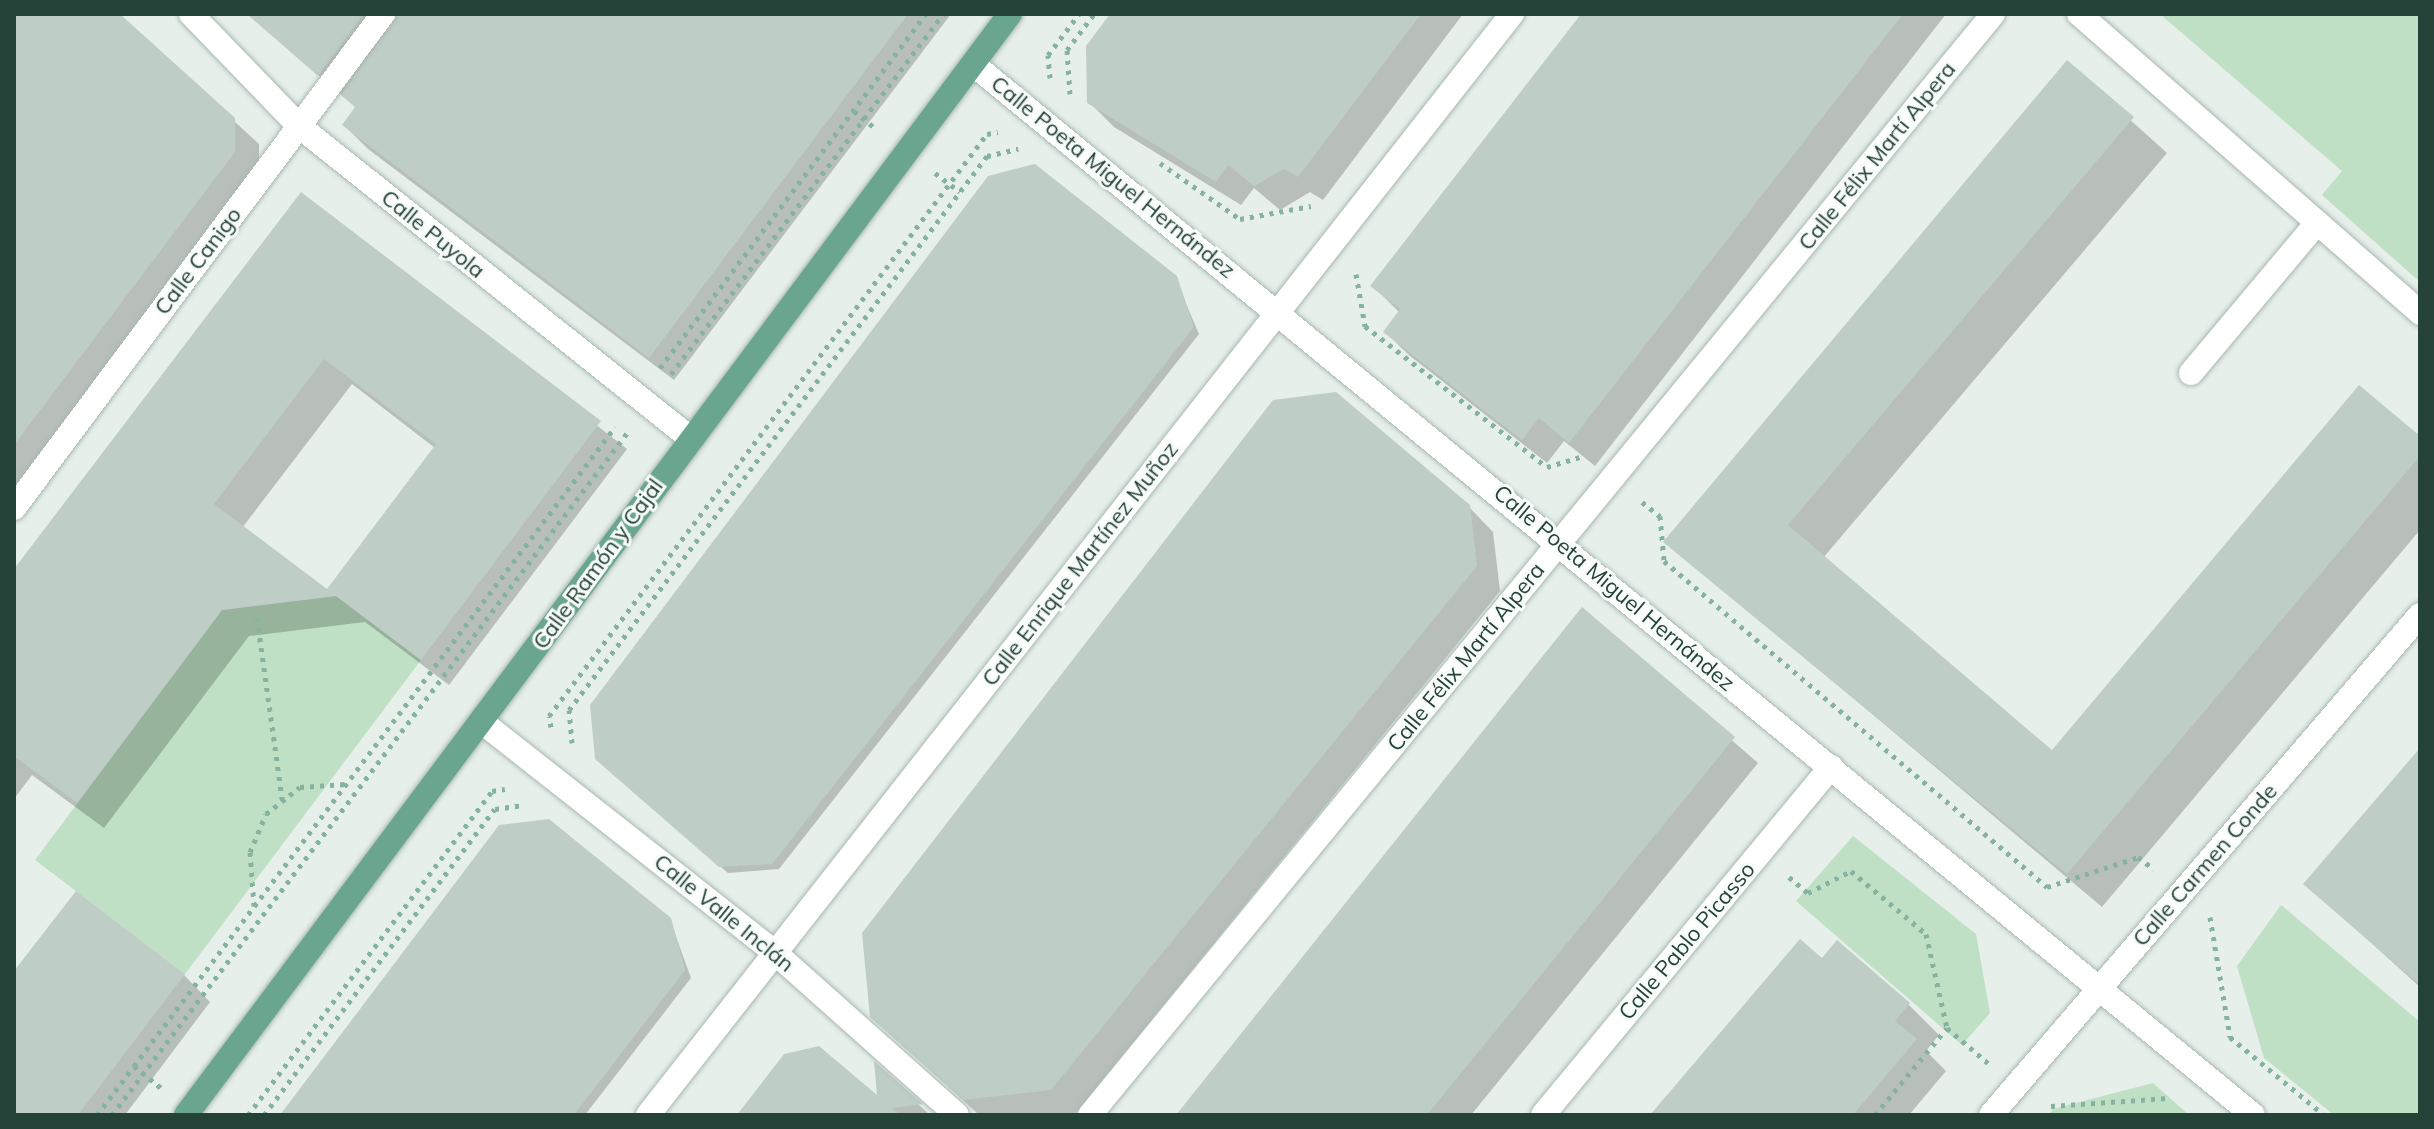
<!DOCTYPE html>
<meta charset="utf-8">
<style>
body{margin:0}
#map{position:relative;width:2434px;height:1129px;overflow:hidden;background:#e6efea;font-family:Mulish,sans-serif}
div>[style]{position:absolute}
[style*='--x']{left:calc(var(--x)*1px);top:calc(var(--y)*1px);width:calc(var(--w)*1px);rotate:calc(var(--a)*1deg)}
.green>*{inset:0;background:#bfe0c4}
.shadow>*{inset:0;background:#0003}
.building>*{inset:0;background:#becdc5}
.path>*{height:5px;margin-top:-2.5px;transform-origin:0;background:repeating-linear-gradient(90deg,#86b3a0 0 4px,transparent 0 10px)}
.roads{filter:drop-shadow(0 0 2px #a8b8b1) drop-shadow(0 0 2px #a8b8b1)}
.minor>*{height:24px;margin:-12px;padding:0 12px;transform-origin:12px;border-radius:12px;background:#fff}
.major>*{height:24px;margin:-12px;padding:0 12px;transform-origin:12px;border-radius:12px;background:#69a58f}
span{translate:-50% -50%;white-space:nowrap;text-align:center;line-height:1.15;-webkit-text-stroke:6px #f7fbf9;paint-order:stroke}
.street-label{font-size:22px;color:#244237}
.frame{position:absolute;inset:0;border:16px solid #244237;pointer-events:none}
</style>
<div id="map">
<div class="green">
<i style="clip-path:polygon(2160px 14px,2420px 14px,2420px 282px,2322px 195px,2342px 171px)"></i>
<i style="clip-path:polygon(336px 596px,421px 660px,185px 974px,35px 860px,222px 610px)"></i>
<i style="clip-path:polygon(1853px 836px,1976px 934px,1990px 1013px,1962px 1045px,1796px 901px)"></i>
<i style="clip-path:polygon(2281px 905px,2420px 1022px,2420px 1115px,2334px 1115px,2264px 1058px,2237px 966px)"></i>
<i style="clip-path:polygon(2153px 1083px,2189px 1115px,2049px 1115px,2053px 1109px)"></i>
</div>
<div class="shadow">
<i style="clip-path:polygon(14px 14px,117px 14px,259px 144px,259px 177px,14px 501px)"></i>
<i style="clip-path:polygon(247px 14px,951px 14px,674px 380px,368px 149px,344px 125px,357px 108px)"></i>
<i style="clip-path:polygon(1113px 14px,1463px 14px,1323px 200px,1310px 192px,1280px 210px,1254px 188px,1241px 205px,1114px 127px,1089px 102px)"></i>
<i style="clip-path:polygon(1584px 14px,1946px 14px,1595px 466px,1564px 441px,1547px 463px,1410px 356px,1385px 332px,1400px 313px,1373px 286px)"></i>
<i style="clip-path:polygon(2067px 63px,2167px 153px,1823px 558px,2052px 752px,2420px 439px,2420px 530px,2102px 907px,1666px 541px)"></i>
<i style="clip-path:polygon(evenodd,302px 194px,627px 449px,449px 685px,365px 622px,249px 636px,104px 828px,32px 775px,14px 799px,14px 577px,302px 194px,352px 384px,435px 448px,327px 592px,242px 528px,352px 384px)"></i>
<i style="clip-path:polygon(1175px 278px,1199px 334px,779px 869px,728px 873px,604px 766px)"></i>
<i style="clip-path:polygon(1468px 506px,1493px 532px,1500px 591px,1075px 1114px,979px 1115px,872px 1016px)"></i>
<i style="clip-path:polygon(1582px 610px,1758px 763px,1471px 1115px,1179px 1115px)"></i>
<i style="clip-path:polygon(2420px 751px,2420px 987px,2306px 884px)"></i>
<i style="clip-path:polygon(670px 920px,691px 978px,585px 1115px,283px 1115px)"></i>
<i style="clip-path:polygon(1822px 961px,1908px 1004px,1939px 1035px,1926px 1051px,1946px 1071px,1909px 1115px,1653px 1115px)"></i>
<i style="clip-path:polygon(14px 975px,184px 975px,210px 1002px,125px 1115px,14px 1115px)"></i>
<i style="clip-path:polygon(876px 1066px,930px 1115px,740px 1115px,879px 1100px)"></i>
</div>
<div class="building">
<i style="clip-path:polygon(14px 14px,120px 14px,235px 118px,235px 152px,14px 445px)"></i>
<i style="clip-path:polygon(247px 14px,364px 14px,318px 76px)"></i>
<i style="clip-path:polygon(398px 14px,908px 14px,649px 358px,342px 125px,355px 107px,341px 95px)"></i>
<i style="clip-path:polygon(1110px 14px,1421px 14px,1298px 177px,1284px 169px,1254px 186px,1228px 165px,1216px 182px,1087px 103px,1086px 46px)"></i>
<i style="clip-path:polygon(1581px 14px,1903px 14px,1569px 443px,1539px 418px,1522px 440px,1383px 332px,1400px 309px,1370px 286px)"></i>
<i style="clip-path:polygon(2067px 60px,2134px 117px,1788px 525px,2052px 750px,2359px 385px,2420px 436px,2420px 456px,2067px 874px,1663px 542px)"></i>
<i style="clip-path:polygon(1035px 164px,1177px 276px,1194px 327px,772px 864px,719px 867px,595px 759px,590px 705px,988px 176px)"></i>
<i style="clip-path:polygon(evenodd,301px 192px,601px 421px,421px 660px,336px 596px,222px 610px,77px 803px,14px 756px,14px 569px,301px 192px,324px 359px,436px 444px,327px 589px,214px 504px,324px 359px)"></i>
<i style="clip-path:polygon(1336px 392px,1470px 505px,1477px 566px,1051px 1090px,963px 1100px,870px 1017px,862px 933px,1273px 400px)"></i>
<i style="clip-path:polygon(1582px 607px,1735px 737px,1427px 1115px,1176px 1115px)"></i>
<i style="clip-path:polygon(2420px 748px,2420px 985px,2303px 884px)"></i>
<i style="clip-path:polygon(549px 819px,671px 918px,685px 970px,574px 1115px,280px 1115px,499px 825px)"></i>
<i style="clip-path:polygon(76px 891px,185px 974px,78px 1115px,14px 1115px,14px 971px)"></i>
<i style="clip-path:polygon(1800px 939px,1822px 958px,1837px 940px,1910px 1003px,1895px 1021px,1917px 1039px,1853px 1115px,1650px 1115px)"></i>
<i style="clip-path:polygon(819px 1046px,877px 1095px,874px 1061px,923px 1104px,892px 1108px,900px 1115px,737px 1115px,784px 1054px)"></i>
</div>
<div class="path">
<i style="--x:1050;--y:78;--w:23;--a:-95"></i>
<i style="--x:1048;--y:55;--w:51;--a:-52.9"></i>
<i style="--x:1070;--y:94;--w:44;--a:-93.9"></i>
<i style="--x:1067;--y:50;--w:45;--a:-53.1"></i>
<i style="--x:854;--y:111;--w:28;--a:39"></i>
<i style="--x:1160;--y:163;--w:98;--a:35"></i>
<i style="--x:1240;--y:219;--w:72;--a:-10.4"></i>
<i style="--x:935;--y:173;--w:31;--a:37"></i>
<i style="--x:1356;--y:274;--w:53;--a:80.2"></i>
<i style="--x:1365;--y:326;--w:230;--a:37.8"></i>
<i style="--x:1547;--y:467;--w:34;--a:-17"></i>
<i style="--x:660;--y:368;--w:443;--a:-53.1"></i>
<i style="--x:671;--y:374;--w:451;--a:-52.9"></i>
<i style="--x:1642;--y:502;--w:23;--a:38"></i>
<i style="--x:1660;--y:516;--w:45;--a:84.9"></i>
<i style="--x:1664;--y:561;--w:503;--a:40.4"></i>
<i style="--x:2047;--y:887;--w:96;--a:-18.2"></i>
<i style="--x:2138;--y:857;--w:20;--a:37"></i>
<i style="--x:257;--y:618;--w:183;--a:82.1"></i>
<i style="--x:551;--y:727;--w:11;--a:-100"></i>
<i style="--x:549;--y:716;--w:728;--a:-53.04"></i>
<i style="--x:987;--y:134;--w:11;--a:-10"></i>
<i style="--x:572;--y:743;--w:33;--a:-95"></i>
<i style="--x:569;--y:710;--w:694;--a:-52.96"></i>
<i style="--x:987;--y:156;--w:32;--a:-13"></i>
<i style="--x:1789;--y:877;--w:25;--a:40"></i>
<i style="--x:1808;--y:893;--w:48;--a:-27.1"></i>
<i style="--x:1851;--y:871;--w:98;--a:40"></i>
<i style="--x:1926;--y:934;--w:96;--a:77.4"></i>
<i style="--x:1947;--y:1028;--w:54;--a:40.5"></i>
<i style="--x:254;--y:906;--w:54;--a:-94.2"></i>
<i style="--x:250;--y:852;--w:41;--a:-67.2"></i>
<i style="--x:266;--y:814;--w:43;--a:-38.5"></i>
<i style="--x:300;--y:787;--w:46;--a:-3.7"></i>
<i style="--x:2210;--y:917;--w:122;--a:80.5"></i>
<i style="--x:2230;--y:1037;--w:122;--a:39.7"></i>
<i style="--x:134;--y:1066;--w:800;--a:-53.03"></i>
<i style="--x:2051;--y:1106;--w:118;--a:-3.9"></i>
<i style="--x:97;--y:1115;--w:61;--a:-52.9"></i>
<i style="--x:134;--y:1066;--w:35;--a:39"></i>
<i style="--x:112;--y:1115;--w:855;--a:-52.94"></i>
<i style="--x:248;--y:1115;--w:406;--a:-53"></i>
<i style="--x:492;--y:791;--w:13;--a:-9"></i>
<i style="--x:264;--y:1115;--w:383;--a:-53"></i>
<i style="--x:495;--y:809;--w:27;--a:-8"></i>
<i style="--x:1875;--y:1115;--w:113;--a:-50.4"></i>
</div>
<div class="roads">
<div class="minor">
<i style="--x:191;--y:14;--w:156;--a:46"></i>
<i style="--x:299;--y:126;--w:500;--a:38.59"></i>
<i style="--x:2079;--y:14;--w:454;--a:41.2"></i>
<i style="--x:973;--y:64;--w:1656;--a:39.39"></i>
<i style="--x:2191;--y:373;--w:196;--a:-50"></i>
<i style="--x:14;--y:508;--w:617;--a:-53.24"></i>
<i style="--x:482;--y:722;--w:370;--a:38.2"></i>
<i style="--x:773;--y:951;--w:246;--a:41.7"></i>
<i style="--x:648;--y:1115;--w:1400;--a:-51.88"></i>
<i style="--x:1090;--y:1115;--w:1424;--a:-50.64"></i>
<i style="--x:1543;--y:1115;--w:452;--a:-50.4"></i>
<i style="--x:1991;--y:1115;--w:659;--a:-49.37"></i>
</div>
<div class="major">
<i style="--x:186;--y:1115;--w:1375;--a:-53.19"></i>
</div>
</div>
<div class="street-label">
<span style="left:1877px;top:156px;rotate:-51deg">Calle Félix Martí Alpera</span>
<span style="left:1113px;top:177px;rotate:39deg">Calle Poeta Miguel Hernández</span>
<span style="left:433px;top:234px;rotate:39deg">Calle Puyola</span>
<span style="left:198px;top:261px;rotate:-53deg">Calle Canigo</span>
<span style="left:598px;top:564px;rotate:-54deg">Calle Ramón y Cajal</span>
<span style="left:1080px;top:564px;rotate:-52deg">Calle Enrique Martínez Muñoz</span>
<span style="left:1614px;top:588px;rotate:40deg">Calle Poeta Miguel Hernández</span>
<span style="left:1466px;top:657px;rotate:-51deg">Calle Félix Martí Alpera</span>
<span style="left:2205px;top:865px;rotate:-49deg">Calle Carmen Conde</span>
<span style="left:724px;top:913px;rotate:39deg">Calle Valle Inclán</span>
<span style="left:1687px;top:941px;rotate:-50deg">Calle Pablo Picasso</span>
</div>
<div class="frame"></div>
</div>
